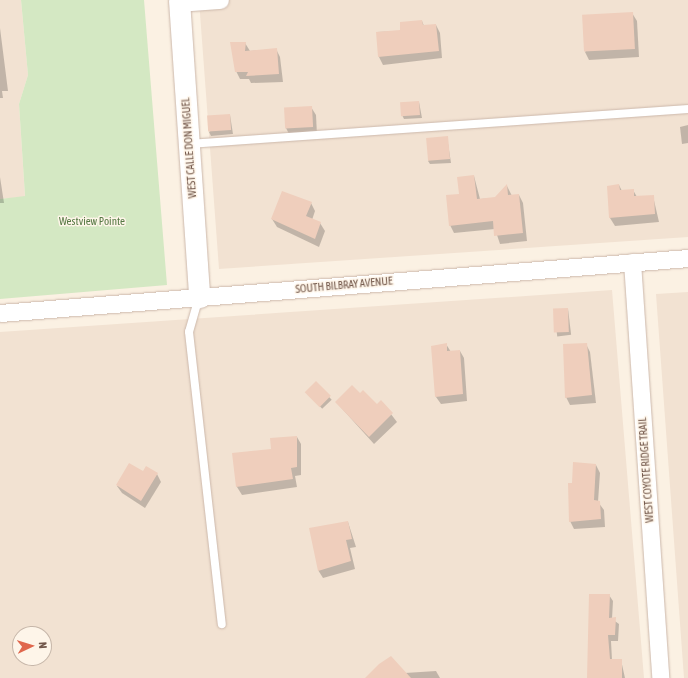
<!DOCTYPE html>
<style>
body{margin:0}
#map{position:relative;width:688px;height:678px;overflow:hidden;background:#fbf1e3;font-family:"Asap Condensed",sans-serif}
div>[style]{position:absolute}
[style*='--x']{left:calc(var(--x)*1px);top:calc(var(--y)*1px);width:calc(var(--w)*1px);rotate:calc(var(--a)*1deg)}
.residential>*{inset:0;background:#f2e2d2}
.green>*{inset:0;background:#d4e8c3}
.shadow>*{inset:0;background:#0003;transform-origin:0 0}
.building>*{inset:0;background:#efcebc;transform-origin:0 0}
.roads{filter:drop-shadow(0 0 1px #ccb8ab) drop-shadow(0 0 1px #ccb8ab)}
.service>*{height:8px;margin:-4px;padding:0 4px;transform-origin:4px;border-radius:4px;background:#fff}
.minor>*{height:17px;margin:-8.5px;padding:0 8.5px;transform-origin:8.5px;border-radius:8.5px;background:#fff}
.tertiary>*{height:21px;margin:-10.5px;padding:0 10.5px;transform-origin:10.5px;border-radius:10.5px;background:#fff}
span{translate:-50% -50%;white-space:nowrap;text-align:center;line-height:1.15;-webkit-text-stroke:3px #fef5e9;paint-order:stroke}
.street-label{font-size:11px;color:#72574a}
.park-label{font-size:11px;color:#557843}
.north{position:absolute;left:12px;top:626px;width:40px;height:40px;box-sizing:border-box;background:#fef5e9;border:1px solid #c6b6a9;border-radius:50%;rotate:86deg;font-size:11px;font-weight:700;line-height:16px;text-align:center;color:#72574a}
.north::after{content:'';display:block;margin:auto;width:14px;height:18px;background:#e0674d;clip-path:polygon(50% 0,100% 100%,50% 72%,0 100%)}
</style>
<div id="map">
<div class="residential">
<i style="clip-path:polygon(0 0,21px 0,28px 75px,19px 104px,25px 197px,0 199px)"></i>
<i style="clip-path:polygon(199px 0,688px 0,688px 237px,219px 269px)"></i>
<i style="clip-path:polygon(evenodd,612px 290px,644px 678px,0 678px,0 332px,612px 290px,20px 634px,44px 634px,44px 658px,20px 658px,20px 634px)"></i>
<i style="clip-path:polygon(688px 292px,688px 678px,684px 678px,656px 294px)"></i>
</div>
<div class="green">
<i style="clip-path:polygon(21px 0,144px 0,167px 285px,0 299px,0 199px,25px 196px,19px 104px,28px 75px)"></i>
</div>
<div class="shadow">
<i style="clip-path:polygon(632px 13px,637px 21px,639px 57px,589px 60px,585px 52px,614px 14px)"></i>
<i style="clip-path:polygon(422px 21px,424px 26px,436px 25px,440px 33px,442px 58px,383px 65px,379px 57px,377px 32px,401px 31px)"></i>
<i style="clip-path:polygon(0 28px,8px 91px,2px 91px,3px 98px,0 98px)"></i>
<i style="clip-path:polygon(245px 43px,250px 51px,276px 49px,280px 57px,283px 82px,251px 83px,249px 79px,240px 79px,236px 71px)"></i>
<i style="clip-path:polygon(419px 102px,422px 118px,404px 119px,402px 115px)"></i>
<i style="clip-path:polygon(311px 107px,316px 115px,317px 135px,290px 136px,286px 128px,285px 109px)"></i>
<i style="clip-path:polygon(230px 115px,233px 134px,211px 136px,209px 132px)"></i>
<i style="clip-path:polygon(688px 125px,688px 143px,682px 144px,680px 127px)"></i>
<i style="clip-path:polygon(447px 137px,451px 163px,430px 164px,428px 161px)"></i>
<i style="clip-path:polygon(474px 176px,480px 199px,496px 198px,507px 186px,512px 196px,519px 195px,523px 203px,527px 241px,500px 244px,495px 229px,454px 233px,450px 225px,460px 194px)"></i>
<i style="clip-path:polygon(0 177px,4px 203px,0 203px)"></i>
<i style="clip-path:polygon(619px 185px,622px 191px,633px 190px,637px 197px,653px 196px,659px 222px,615px 226px,610px 218px)"></i>
<i style="clip-path:polygon(311px 203px,315px 211px,312px 220px,320px 223px,325px 231px,319px 247px,277px 227px,272px 219px)"></i>
<i style="left:568px;top:309px;width:26px;height:14px;rotate:83deg"></i>
<i style="clip-path:polygon(446px 344px,451px 352px,460px 351px,464px 358px,467px 401px,441px 404px,436px 397px)"></i>
<i style="clip-path:polygon(586px 344px,590px 352px,596px 403px,570px 405px,566px 397px)"></i>
<i style="left:316px;top:383px;width:23px;height:13px;rotate:47deg"></i>
<i style="clip-path:polygon(360px 395px,377px 405px,381px 401px,397px 422px,374px 444px,336px 402px)"></i>
<i style="clip-path:polygon(297px 437px,301px 444px,301px 475px,295px 476px,297px 487px,242px 495px,237px 487px,233px 454px,272px 450px)"></i>
<i style="clip-path:polygon(596px 465px,600px 473px,598px 502px,604px 510px,605px 527px,574px 529px,570px 521px,573px 484px)"></i>
<i style="clip-path:polygon(143px 473px,157px 474px,161px 482px,145px 508px,122px 493px,117px 486px)"></i>
<i style="clip-path:polygon(348px 522px,356px 547px,350px 548px,355px 569px,323px 578px,318px 570px)"></i>
<i style="clip-path:polygon(609px 595px,613px 601px,612px 619px,619px 624px,618px 641px,611px 641px,612px 660px,621px 660px,625px 678px,588px 678px)"></i>
<i style="clip-path:polygon(436px 671px,440px 678px,370px 678px,405px 673px)"></i>
</div>
<div class="building">
<i style="left:633px;top:12px;width:37px;height:51px;rotate:87deg"></i>
<i style="clip-path:polygon(422px 20px,423px 25px,436px 24px,439px 51px,378px 57px,376px 32px,400px 30px,400px 22px)"></i>
<i style="clip-path:polygon(230px 42px,246px 42px,245px 51px,277px 48px,279px 74px,246px 76px,248px 72px,235px 72px)"></i>
<i style="left:419px;top:101px;width:14px;height:19px;rotate:86deg"></i>
<i style="left:312px;top:106px;width:21px;height:28px;rotate:87deg"></i>
<i style="left:230px;top:114px;width:16px;height:23px;rotate:86deg"></i>
<i style="left:448px;top:136px;width:23px;height:22px;rotate:85deg"></i>
<i style="clip-path:polygon(474px 175px,477px 199px,495px 197px,507px 184px,508px 195px,519px 194px,523px 233px,494px 236px,493px 221px,449px 226px,446px 195px,459px 194px,457px 177px)"></i>
<i style="clip-path:polygon(619px 184px,620px 190px,634px 189px,634px 196px,654px 195px,655px 214px,609px 218px,607px 186px)"></i>
<i style="clip-path:polygon(282px 191px,312px 202px,306px 216px,321px 222px,315px 239px,271px 219px)"></i>
<i style="left:568px;top:308px;width:24px;height:15px;rotate:88deg"></i>
<i style="clip-path:polygon(447px 343px,447px 351px,460px 350px,463px 394px,435px 397px,431px 346px)"></i>
<i style="clip-path:polygon(587px 343px,592px 395px,565px 398px,563px 344px)"></i>
<i style="left:316px;top:381px;width:21px;height:16px;rotate:45deg"></i>
<i style="clip-path:polygon(352px 385px,360px 393px,363px 390px,377px 404px,381px 400px,393px 413px,369px 437px,335px 402px)"></i>
<i style="clip-path:polygon(297px 436px,297px 467px,291px 468px,293px 479px,236px 487px,232px 453px,271px 449px,270px 438px)"></i>
<i style="clip-path:polygon(573px 462px,596px 464px,594px 500px,600px 501px,601px 519px,569px 522px,568px 483px,572px 483px)"></i>
<i style="clip-path:polygon(129px 463px,143px 471px,146px 466px,158px 473px,141px 501px,116px 485px)"></i>
<i style="clip-path:polygon(348px 521px,352px 539px,346px 540px,351px 561px,318px 571px,309px 528px)"></i>
<i style="clip-path:polygon(589px 594px,610px 594px,609px 618px,616px 617px,615px 635px,608px 635px,610px 659px,622px 659px,622px 678px,587px 678px)"></i>
<i style="clip-path:polygon(391px 656px,411px 678px,365px 678px,379px 664px)"></i>
</div>
<div class="roads">
<div class="service">
<i style="--x:189;--y:144;--w:500;--a:-4.01"></i>
<i style="--x:199;--y:297;--w:36;--a:106"></i>
<i style="--x:189;--y:332;--w:294;--a:83.6"></i>
</div>
<div class="minor">
<i style="--x:179;--y:3;--w:41;--a:-4.2"></i>
<i style="--x:632;--y:262;--w:417;--a:86.1"></i>
<i style="--x:0;--y:313;--w:690;--a:-4.57"></i>
</div>
<div class="tertiary">
<i style="--x:179;--y:0;--w:298;--a:86.1"></i>
</div>
</div>
<div class="street-label">
<span style="left:189px;top:148px;rotate:-94deg">WEST CALLE DON MIGUEL</span>
<span style="left:344px;top:285px;rotate:-5deg">SOUTH BILBRAY AVENUE</span>
<span style="left:646px;top:470px;rotate:-94deg">WEST COYOTE RIDGE TRAIL</span>
</div>
<div class="park-label">
<span style="left:92px;top:221px">Westview Pointe</span>
</div>
<div class="north">N</div>
</div>
